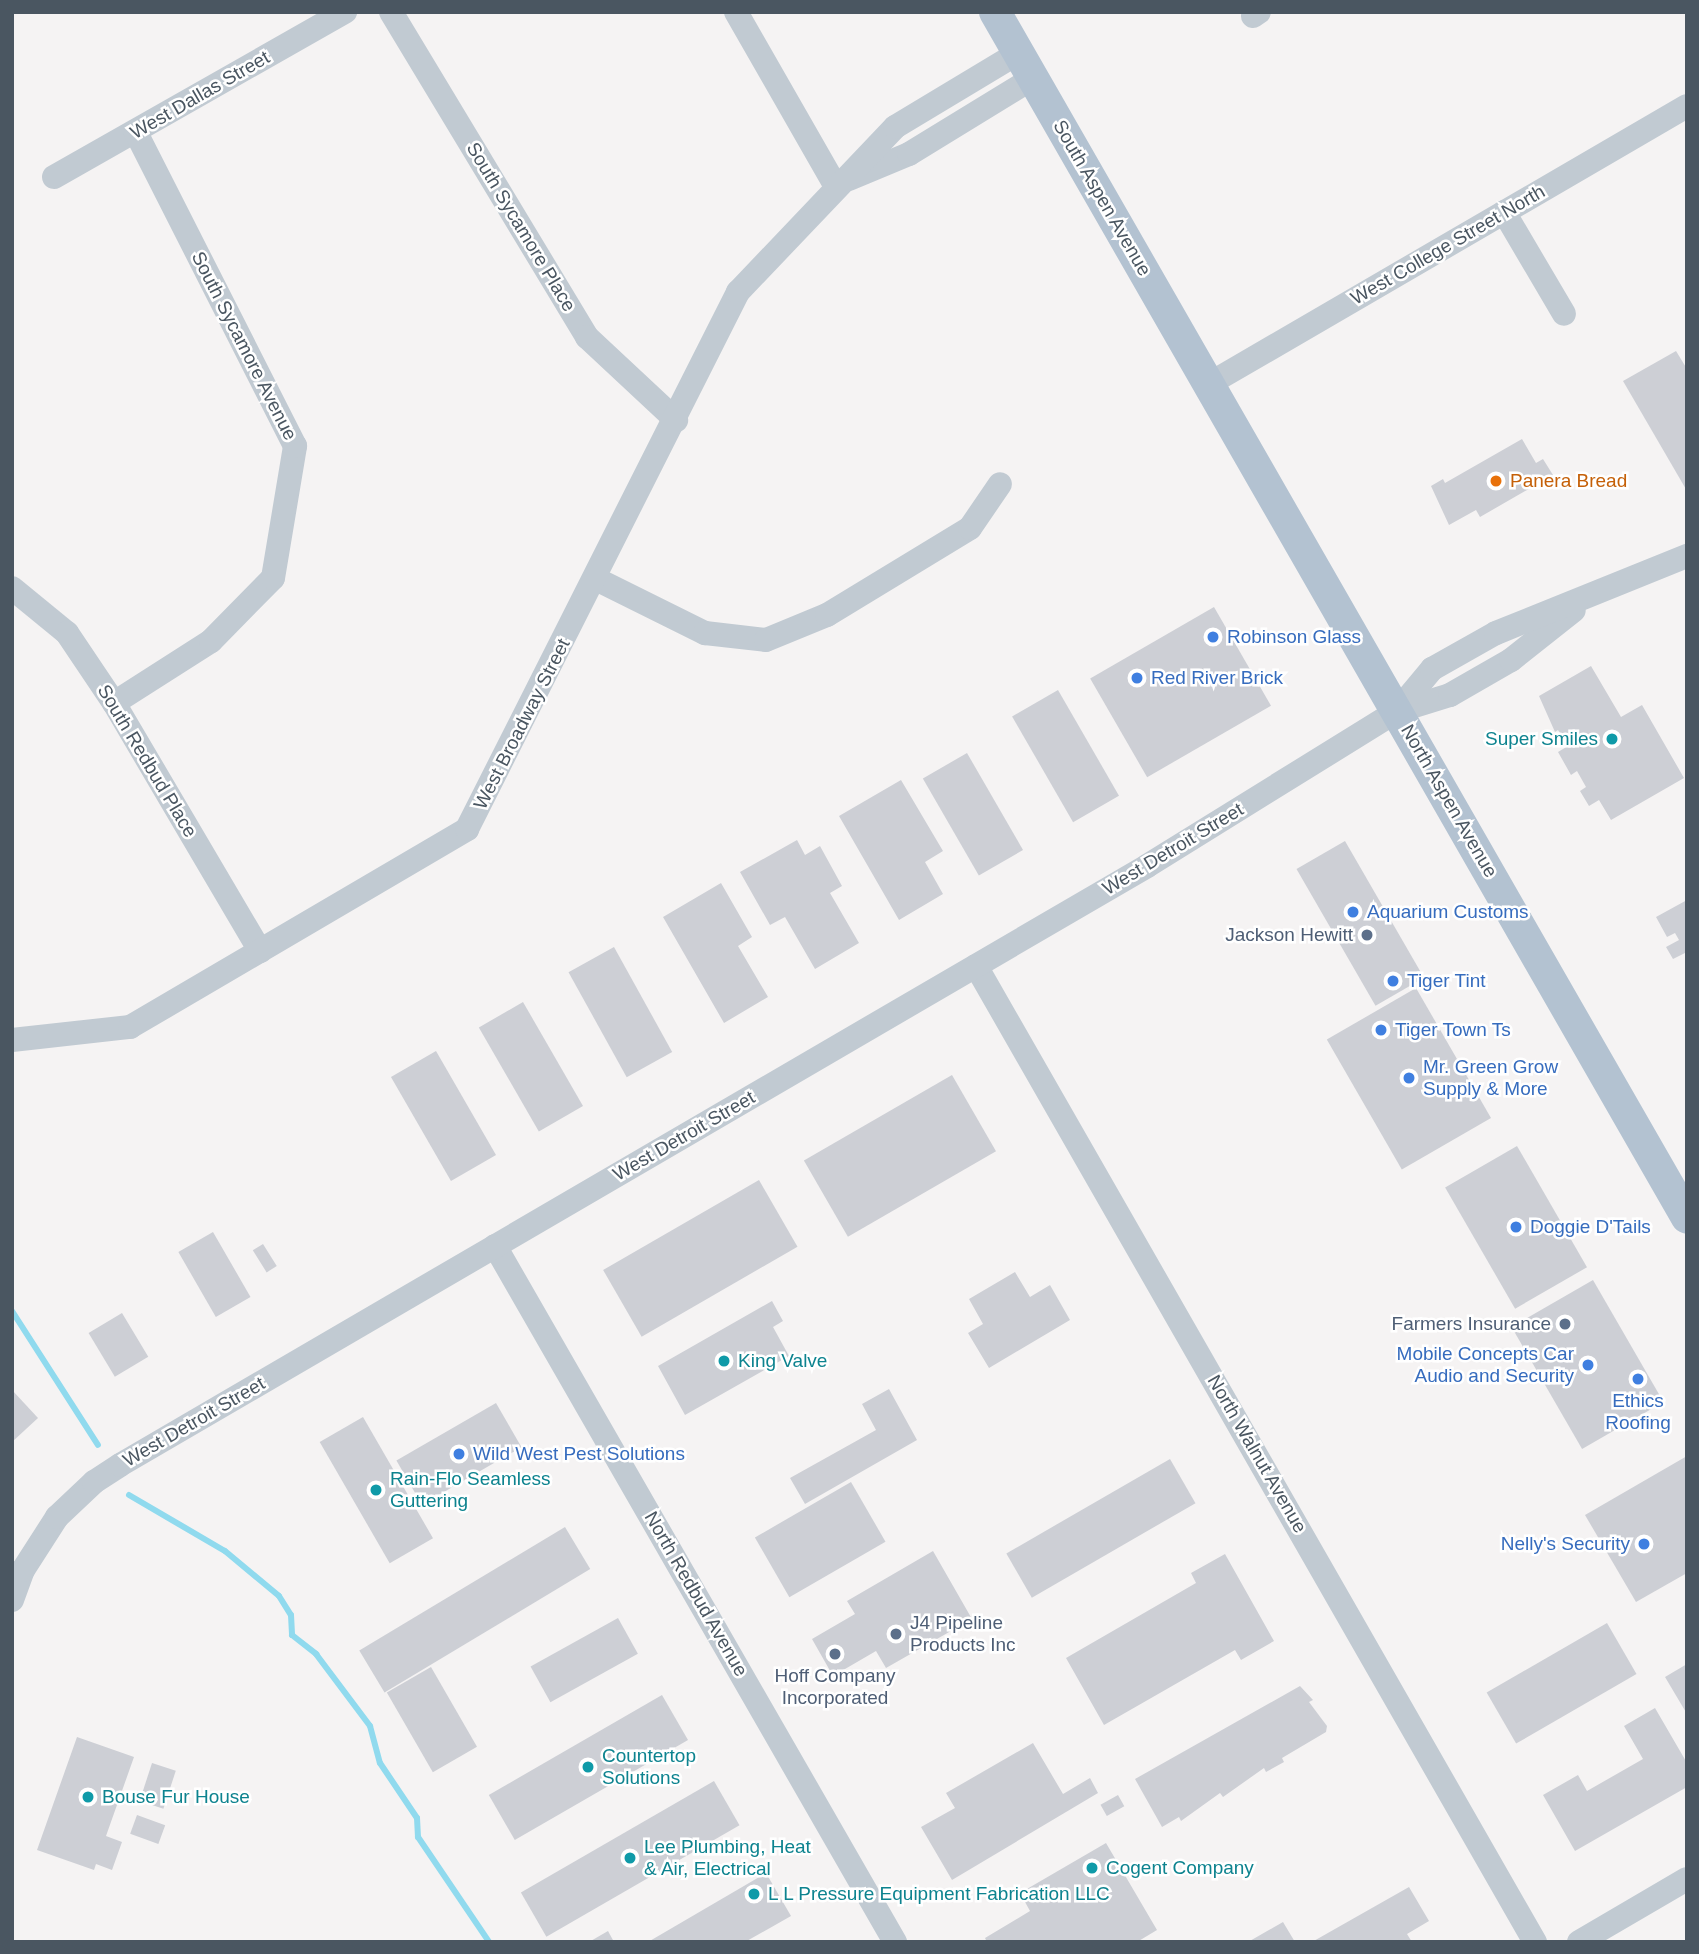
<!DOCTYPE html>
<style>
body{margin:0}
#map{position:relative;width:1699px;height:1954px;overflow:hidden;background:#f5f3f3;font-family:Arial,sans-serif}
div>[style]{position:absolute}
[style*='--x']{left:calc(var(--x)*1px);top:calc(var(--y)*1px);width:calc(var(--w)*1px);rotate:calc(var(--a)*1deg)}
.stream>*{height:6px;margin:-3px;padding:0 3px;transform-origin:3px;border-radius:3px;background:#90daee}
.building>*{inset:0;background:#cdcfd5;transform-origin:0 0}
.minor>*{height:24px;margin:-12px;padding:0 12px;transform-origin:12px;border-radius:12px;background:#c1cad2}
.major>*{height:32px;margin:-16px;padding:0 16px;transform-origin:16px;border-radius:16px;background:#b3c2d1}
.dots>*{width:19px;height:19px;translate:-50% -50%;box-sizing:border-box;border:4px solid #fff;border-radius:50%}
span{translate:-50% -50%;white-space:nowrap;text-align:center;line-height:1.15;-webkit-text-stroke:5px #fff;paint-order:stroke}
.street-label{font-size:19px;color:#4a5661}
.food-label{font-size:19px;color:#c56008}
.left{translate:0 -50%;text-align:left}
.shop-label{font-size:19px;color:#366cbe}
.right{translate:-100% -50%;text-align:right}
.culture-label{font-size:19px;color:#0d838f}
.service-label{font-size:19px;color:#4e5e75}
.frame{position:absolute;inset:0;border:14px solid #4a5661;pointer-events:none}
</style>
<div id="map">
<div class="stream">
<i style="--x:12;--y:1311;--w:159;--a:57.3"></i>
<i style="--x:129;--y:1495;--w:111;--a:30.3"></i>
<i style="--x:225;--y:1551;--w:70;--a:39.8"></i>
<i style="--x:279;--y:1596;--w:22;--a:58"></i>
<i style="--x:291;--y:1615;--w:20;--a:87"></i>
<i style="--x:292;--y:1635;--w:31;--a:38"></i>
<i style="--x:316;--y:1654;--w:90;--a:53.1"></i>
<i style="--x:370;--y:1726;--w:38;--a:75"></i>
<i style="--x:380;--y:1763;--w:66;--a:56.1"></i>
<i style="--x:417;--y:1818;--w:19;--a:87"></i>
<i style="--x:418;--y:1837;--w:127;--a:55.9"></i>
</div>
<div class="building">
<i style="clip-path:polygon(1676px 351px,1687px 369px,1687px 491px,1623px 381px)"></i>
<i style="clip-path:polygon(1522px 439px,1536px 463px,1543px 459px,1553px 475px,1480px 517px,1476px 510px,1449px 525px,1431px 486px,1443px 479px,1445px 483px)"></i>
<i style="left:1214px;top:607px;width:114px;height:143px;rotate:60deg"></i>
<i style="clip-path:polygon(1591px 666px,1621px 717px,1642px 705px,1684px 778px,1611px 820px,1599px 800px,1589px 806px,1580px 791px,1586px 787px,1577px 771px,1571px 775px,1558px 752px,1568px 746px,1558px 730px,1555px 732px,1539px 696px)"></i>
<i style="left:1058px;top:690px;width:122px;height:53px;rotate:60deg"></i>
<i style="left:967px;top:753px;width:112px;height:51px;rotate:60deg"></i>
<i style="clip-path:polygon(901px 780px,943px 851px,925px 862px,943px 894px,899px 920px,839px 816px)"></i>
<i style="clip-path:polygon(797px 840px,805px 855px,820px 846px,842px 886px,830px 893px,859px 943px,815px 969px,785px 917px,770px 925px,740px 872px)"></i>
<i style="left:1345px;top:841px;width:158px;height:56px;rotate:60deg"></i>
<i style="clip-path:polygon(721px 883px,752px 937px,738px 946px,768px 997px,724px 1023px,663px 917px)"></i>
<i style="clip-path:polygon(1687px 900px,1687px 952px,1673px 959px,1666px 947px,1679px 940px,1675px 933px,1667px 937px,1656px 917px)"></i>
<i style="left:614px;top:947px;width:120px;height:52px;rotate:61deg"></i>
<i style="left:1416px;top:988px;width:150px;height:103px;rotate:60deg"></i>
<i style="left:523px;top:1002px;width:120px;height:51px;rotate:60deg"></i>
<i style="left:436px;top:1051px;width:120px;height:52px;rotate:60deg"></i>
<i style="left:952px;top:1075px;width:88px;height:171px;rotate:60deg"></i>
<i style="left:1517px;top:1146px;width:140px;height:83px;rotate:60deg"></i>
<i style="left:759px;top:1180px;width:77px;height:180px;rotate:60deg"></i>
<i style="left:213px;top:1232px;width:75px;height:40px;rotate:60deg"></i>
<i style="left:263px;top:1244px;width:26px;height:12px;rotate:58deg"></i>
<i style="clip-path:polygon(1015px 1272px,1030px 1297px,1050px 1285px,1070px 1320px,989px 1368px,968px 1333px,983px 1324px,969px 1299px)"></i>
<i style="left:1593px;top:1280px;width:141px;height:94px;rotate:60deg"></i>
<i style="clip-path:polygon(772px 1301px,783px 1321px,773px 1327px,789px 1356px,685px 1415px,658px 1366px)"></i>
<i style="left:122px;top:1313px;width:51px;height:39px;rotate:59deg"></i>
<i style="clip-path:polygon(889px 1389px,917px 1440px,805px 1504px,790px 1478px,876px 1430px,862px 1404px)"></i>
<i style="clip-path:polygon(12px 1390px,38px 1418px,12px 1442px)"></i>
<i style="left:496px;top:1403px;width:51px;height:115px;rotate:60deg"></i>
<i style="left:363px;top:1417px;width:140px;height:50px;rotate:60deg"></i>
<i style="clip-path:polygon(1687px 1456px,1687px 1573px,1636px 1602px,1585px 1515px)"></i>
<i style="left:1170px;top:1459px;width:51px;height:189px;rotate:60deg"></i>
<i style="left:851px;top:1482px;width:69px;height:111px;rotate:60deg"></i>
<i style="left:565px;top:1527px;width:49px;height:240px;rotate:59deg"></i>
<i style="clip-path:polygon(933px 1551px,972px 1619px,886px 1668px,876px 1651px,833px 1676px,812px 1639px,855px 1614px,847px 1601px)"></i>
<i style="clip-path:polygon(1225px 1554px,1274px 1641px,1241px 1660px,1235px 1650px,1104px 1725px,1066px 1658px,1196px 1583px,1191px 1573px)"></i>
<i style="left:618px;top:1618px;width:41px;height:100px;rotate:61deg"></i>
<i style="left:1607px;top:1623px;width:59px;height:139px;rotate:60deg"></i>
<i style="clip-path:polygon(1687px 1664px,1687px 1714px,1665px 1677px)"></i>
<i style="left:431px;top:1667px;width:92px;height:51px;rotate:60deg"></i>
<i style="clip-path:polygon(1300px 1686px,1313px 1700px,1309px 1702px,1327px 1726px,1326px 1732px,1282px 1758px,1284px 1762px,1266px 1772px,1264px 1768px,1223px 1797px,1220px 1793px,1181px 1821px,1179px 1817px,1162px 1827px,1135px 1779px)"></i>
<i style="left:662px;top:1695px;width:52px;height:200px;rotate:60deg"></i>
<i style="clip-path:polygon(1655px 1708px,1687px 1763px,1687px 1787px,1575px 1851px,1543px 1795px,1578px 1775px,1587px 1791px,1643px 1759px,1624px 1726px)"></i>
<i style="clip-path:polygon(77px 1737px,134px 1757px,106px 1836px,122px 1842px,112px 1870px,96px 1864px,94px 1870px,37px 1850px)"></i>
<i style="clip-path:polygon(1033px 1743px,1063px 1794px,1090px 1778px,1098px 1793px,952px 1880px,921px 1827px,955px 1808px,946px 1793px)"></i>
<i style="left:152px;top:1763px;width:25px;height:40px;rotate:18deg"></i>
<i style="left:714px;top:1781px;width:51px;height:223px;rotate:60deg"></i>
<i style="left:1118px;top:1795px;width:13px;height:20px;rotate:61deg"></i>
<i style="left:137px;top:1815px;width:30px;height:20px;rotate:20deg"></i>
<i style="clip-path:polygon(1106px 1843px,1157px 1930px,1137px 1942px,987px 1942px,985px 1938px,1030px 1911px,1020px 1893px)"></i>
<i style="clip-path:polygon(766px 1873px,791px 1916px,745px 1942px,648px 1942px)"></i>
<i style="clip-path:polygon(1409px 1887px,1429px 1921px,1407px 1934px,1412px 1942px,1312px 1942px)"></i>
<i style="clip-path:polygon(1283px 1922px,1295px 1942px,1248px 1942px)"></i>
<i style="clip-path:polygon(608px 1931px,614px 1942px,589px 1942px)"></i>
</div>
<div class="minor">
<i style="--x:391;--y:12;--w:380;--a:58.9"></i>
<i style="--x:587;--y:337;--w:122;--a:43"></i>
<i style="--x:736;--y:12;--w:199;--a:60.2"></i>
<i style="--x:1253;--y:16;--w:7;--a:-34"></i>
<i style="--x:54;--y:177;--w:335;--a:-29.6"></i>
<i style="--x:849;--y:179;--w:65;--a:-22.6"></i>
<i style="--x:909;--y:154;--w:145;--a:-31.5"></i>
<i style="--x:1504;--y:212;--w:118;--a:59.5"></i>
<i style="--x:1209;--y:384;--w:553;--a:-30.18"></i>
<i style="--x:596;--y:579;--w:122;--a:26.4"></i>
<i style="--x:705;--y:633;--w:61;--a:6.5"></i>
<i style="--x:766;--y:640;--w:66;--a:-22.3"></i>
<i style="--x:827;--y:615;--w:167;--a:-31.3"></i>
<i style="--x:970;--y:528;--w:53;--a:-55.7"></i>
<i style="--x:12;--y:588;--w:71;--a:39.3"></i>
<i style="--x:67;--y:633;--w:84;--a:56.1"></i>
<i style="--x:114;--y:703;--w:288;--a:59.5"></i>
<i style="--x:114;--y:703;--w:115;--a:-32.6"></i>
<i style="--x:211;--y:641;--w:88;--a:-45.5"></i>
<i style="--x:273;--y:578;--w:134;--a:-80.5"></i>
<i style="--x:295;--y:446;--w:352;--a:-116.9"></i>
<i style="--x:1398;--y:711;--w:54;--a:-17.1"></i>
<i style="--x:1450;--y:695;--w:70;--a:-29.8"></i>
<i style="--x:1511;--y:660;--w:80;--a:-38.4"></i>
<i style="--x:976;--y:966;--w:1125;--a:60.2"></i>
<i style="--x:12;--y:1040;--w:119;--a:-6.3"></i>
<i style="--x:130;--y:1027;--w:391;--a:-30.4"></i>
<i style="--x:467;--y:829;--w:602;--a:-63.22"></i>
<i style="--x:738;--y:292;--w:228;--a:-46.4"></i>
<i style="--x:895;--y:127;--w:144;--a:-31"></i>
<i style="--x:495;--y:1246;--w:803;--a:60.11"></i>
<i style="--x:12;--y:1600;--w:32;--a:-70"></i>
<i style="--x:23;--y:1570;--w:63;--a:-57.3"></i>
<i style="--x:57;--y:1517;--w:51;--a:-43.4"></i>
<i style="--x:94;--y:1482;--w:31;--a:-33"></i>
<i style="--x:120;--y:1465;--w:1189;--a:-30.25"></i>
<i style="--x:1147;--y:866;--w:294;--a:-31.8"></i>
<i style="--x:1397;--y:711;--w:55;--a:-50.2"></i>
<i style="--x:1432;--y:669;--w:73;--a:-29.4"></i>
<i style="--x:1496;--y:633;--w:206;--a:-22"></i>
<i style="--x:1579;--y:1942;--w:125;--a:-30.3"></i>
</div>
<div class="major">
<i style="--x:995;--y:12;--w:1390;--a:60.15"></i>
</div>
<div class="dots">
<i style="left:1496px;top:481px;background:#e8710a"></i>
<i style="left:1213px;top:637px;background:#3f7fe0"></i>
<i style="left:1137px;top:678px;background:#3f7fe0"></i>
<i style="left:1612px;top:739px;background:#0f9aa8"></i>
<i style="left:1353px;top:912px;background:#3f7fe0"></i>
<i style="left:1367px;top:935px;background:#5c6f8a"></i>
<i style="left:1393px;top:981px;background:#3f7fe0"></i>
<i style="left:1381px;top:1030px;background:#3f7fe0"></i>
<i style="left:1409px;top:1078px;background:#3f7fe0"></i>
<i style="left:1516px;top:1227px;background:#3f7fe0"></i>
<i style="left:1565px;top:1324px;background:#5c6f8a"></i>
<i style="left:724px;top:1361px;background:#0f9aa8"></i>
<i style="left:1588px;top:1365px;background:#3f7fe0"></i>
<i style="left:1638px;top:1379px;background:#3f7fe0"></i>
<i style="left:459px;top:1454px;background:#3f7fe0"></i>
<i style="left:376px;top:1490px;background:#0f9aa8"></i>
<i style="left:1644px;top:1544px;background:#3f7fe0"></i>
<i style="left:896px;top:1634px;background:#5c6f8a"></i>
<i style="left:835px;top:1654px;background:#5c6f8a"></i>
<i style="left:588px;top:1767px;background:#0f9aa8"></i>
<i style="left:88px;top:1797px;background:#0f9aa8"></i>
<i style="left:630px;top:1858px;background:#0f9aa8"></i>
<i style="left:1092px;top:1868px;background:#0f9aa8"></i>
<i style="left:754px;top:1894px;background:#0f9aa8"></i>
</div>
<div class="street-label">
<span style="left:200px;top:95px;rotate:-30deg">West Dallas Street</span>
<span style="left:1102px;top:198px;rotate:60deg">South Aspen Avenue</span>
<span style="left:521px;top:227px;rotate:59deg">South Sycamore Place</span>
<span style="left:1448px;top:245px;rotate:-30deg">West College Street North</span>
<span style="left:244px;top:346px;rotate:63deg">South Sycamore Avenue</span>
<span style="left:522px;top:724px;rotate:-63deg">West Broadway Street</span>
<span style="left:147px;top:761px;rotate:59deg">South Redbud Place</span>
<span style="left:1449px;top:801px;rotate:60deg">North Aspen Avenue</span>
<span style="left:1173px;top:849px;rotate:-31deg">West Detroit Street</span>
<span style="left:684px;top:1136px;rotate:-30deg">West Detroit Street</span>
<span style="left:194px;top:1422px;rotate:-30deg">West Detroit Street</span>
<span style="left:1257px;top:1454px;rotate:60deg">North Walnut Avenue</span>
<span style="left:696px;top:1594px;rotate:60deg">North Redbud Avenue</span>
</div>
<div class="food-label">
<span class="left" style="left:1510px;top:481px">Panera Bread</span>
</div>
<div class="shop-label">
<span class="left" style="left:1227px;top:637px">Robinson Glass</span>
<span class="left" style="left:1151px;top:678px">Red River Brick</span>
<span class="left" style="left:1367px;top:912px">Aquarium Customs</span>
<span class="left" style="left:1407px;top:981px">Tiger Tint</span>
<span class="left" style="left:1395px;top:1030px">Tiger Town Ts</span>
<span class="left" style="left:1423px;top:1078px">Mr. Green Grow<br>Supply &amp; More</span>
<span class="left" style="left:1530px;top:1227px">Doggie D'Tails</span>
<span class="right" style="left:1574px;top:1365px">Mobile Concepts Car<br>Audio and Security</span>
<span style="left:1638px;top:1412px">Ethics<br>Roofing</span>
<span class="left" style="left:473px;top:1454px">Wild West Pest Solutions</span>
<span class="right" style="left:1630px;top:1544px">Nelly's Security</span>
</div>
<div class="culture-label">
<span class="right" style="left:1598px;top:739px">Super Smiles</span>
<span class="left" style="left:738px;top:1361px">King Valve</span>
<span class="left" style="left:390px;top:1490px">Rain-Flo Seamless<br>Guttering</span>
<span class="left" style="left:602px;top:1767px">Countertop<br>Solutions</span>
<span class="left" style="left:102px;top:1797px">Bouse Fur House</span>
<span class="left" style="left:644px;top:1858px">Lee Plumbing, Heat<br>&amp; Air, Electrical</span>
<span class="left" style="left:1106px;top:1868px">Cogent Company</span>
<span class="left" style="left:768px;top:1894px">L L Pressure Equipment Fabrication LLC</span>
</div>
<div class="service-label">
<span class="right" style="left:1353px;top:935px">Jackson Hewitt</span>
<span class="right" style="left:1551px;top:1324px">Farmers Insurance</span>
<span class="left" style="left:910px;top:1634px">J4 Pipeline<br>Products Inc</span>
<span style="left:835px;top:1687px">Hoff Company<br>Incorporated</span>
</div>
<div class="frame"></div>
</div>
